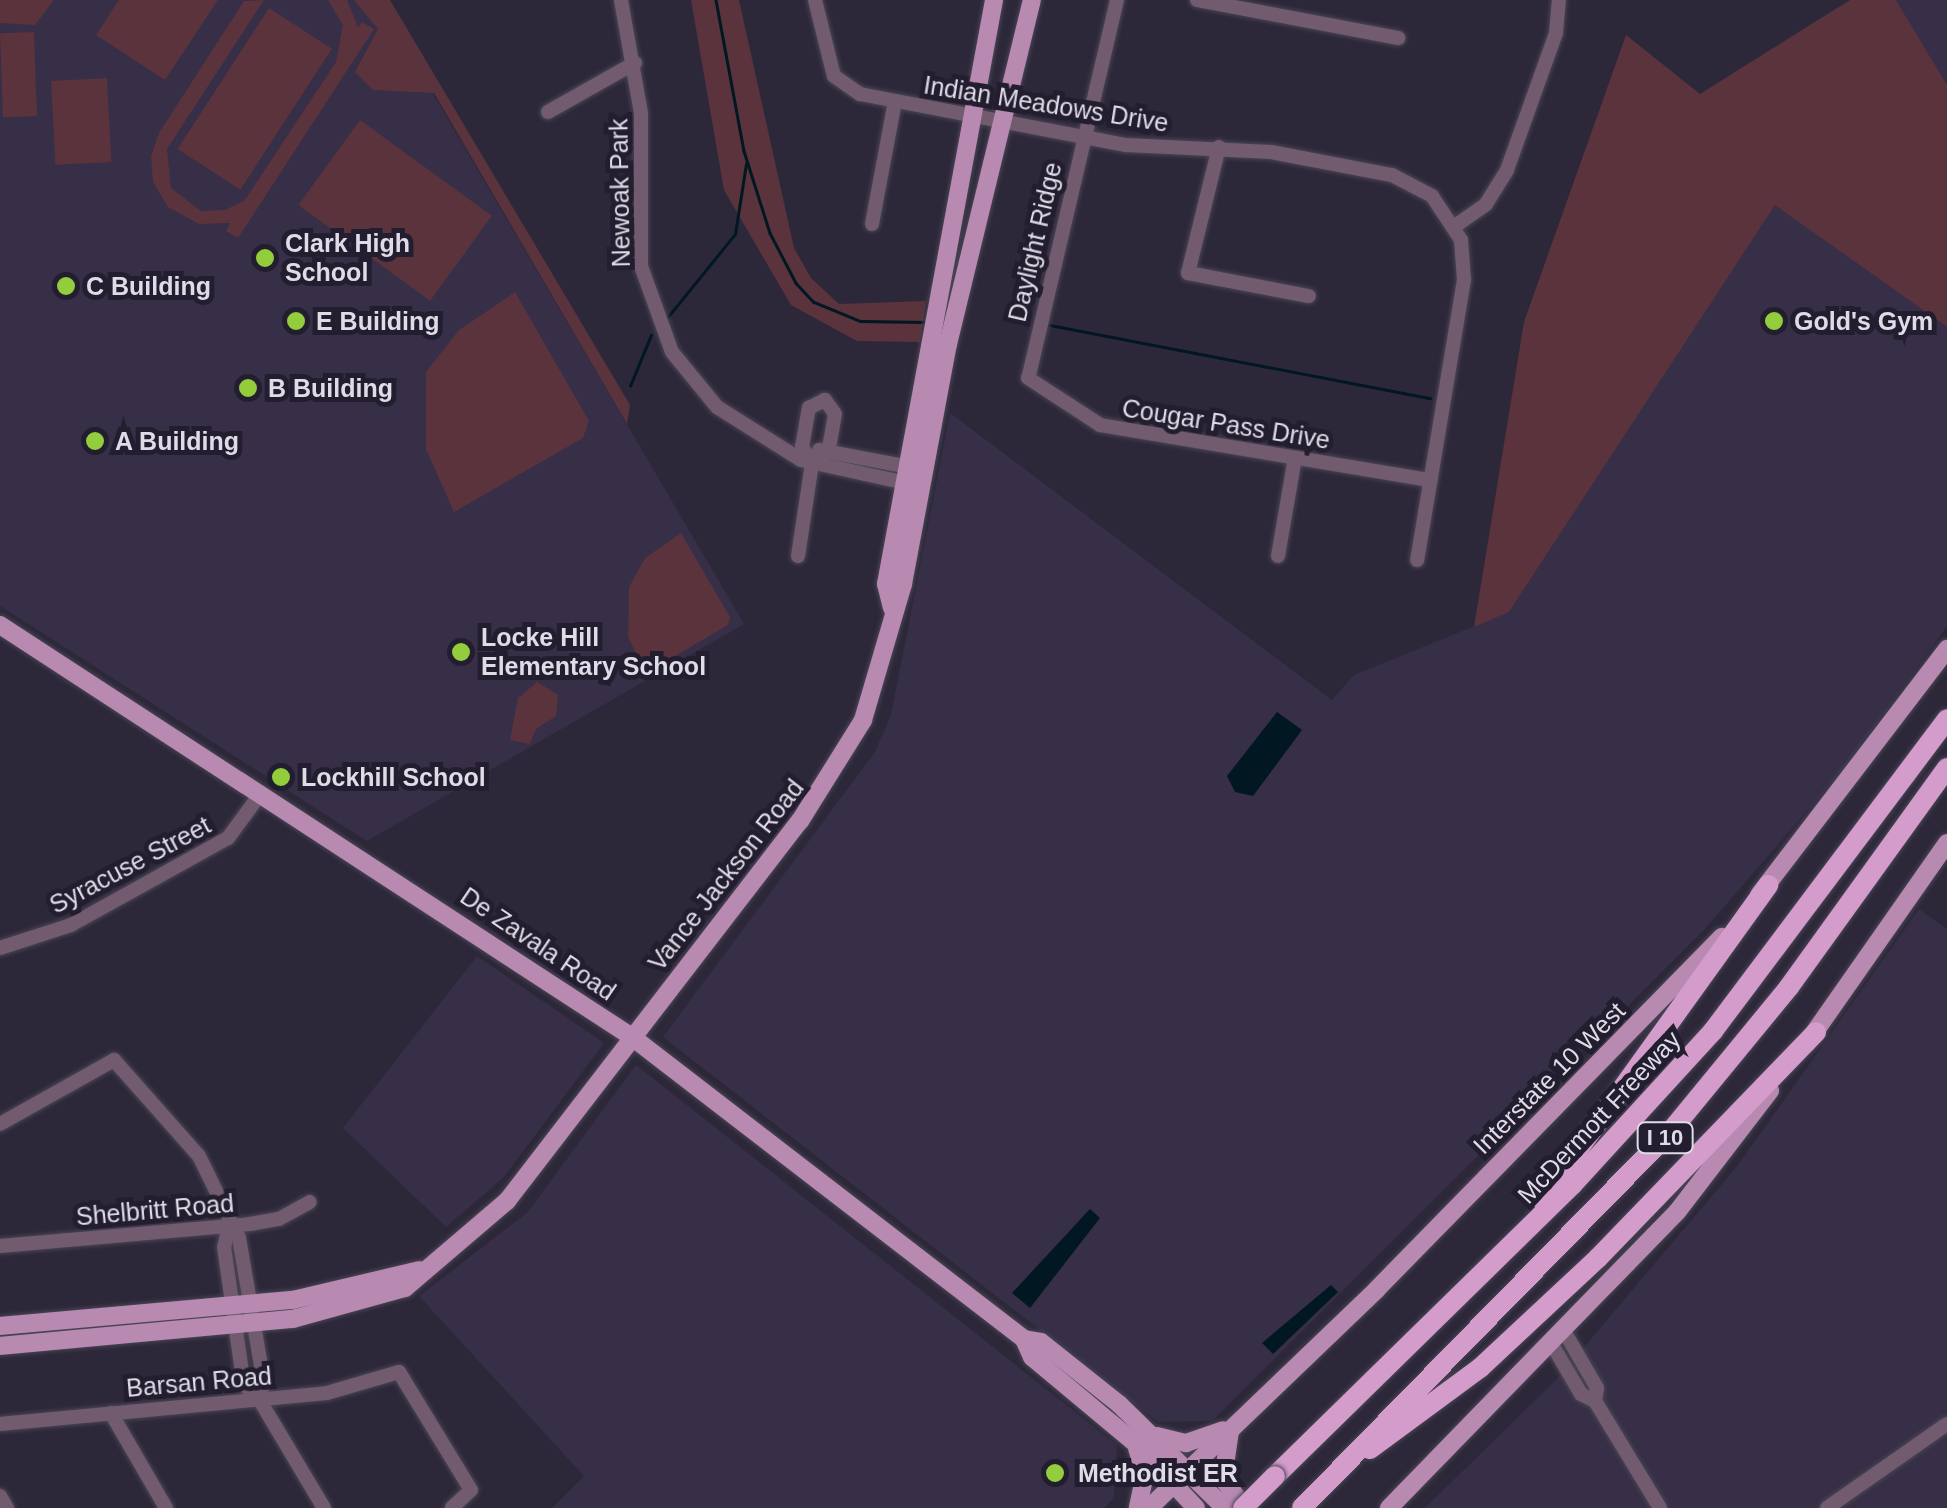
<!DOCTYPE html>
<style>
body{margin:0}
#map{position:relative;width:1947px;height:1508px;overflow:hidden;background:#2d2839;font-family:Helvetica,sans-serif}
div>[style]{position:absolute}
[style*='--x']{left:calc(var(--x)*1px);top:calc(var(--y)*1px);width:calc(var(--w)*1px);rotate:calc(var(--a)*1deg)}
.built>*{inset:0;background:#362f47}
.green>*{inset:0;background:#5a333c;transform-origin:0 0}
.water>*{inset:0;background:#011721}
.stream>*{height:2.5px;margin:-1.25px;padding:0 1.25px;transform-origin:1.25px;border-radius:1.25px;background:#011721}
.roads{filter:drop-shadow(0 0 2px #494555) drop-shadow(0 0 2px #494555)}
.minor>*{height:14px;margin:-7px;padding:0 7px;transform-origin:7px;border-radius:7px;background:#725b6e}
.major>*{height:18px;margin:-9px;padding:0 9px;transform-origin:9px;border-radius:9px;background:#b88ab1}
.highway>*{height:20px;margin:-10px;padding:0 10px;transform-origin:10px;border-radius:10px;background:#d39ccb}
.bridges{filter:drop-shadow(0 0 2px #494555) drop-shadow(0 0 2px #494555)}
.highway-bridge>*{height:20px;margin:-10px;padding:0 10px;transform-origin:10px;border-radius:10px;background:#d39ccb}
.dots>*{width:28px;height:28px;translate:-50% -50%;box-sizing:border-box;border:5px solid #231e2f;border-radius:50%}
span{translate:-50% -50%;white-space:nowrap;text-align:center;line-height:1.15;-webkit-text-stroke:10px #231e2f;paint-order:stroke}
.shield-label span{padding:2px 8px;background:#231e2f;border:2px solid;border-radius:8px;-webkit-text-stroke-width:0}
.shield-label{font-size:22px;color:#dfdce7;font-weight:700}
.street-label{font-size:25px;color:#dfdce7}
.poi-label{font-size:25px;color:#dfdce7;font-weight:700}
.left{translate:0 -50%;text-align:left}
</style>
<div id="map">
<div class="built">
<i style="clip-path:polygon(0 0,378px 0,744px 624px,367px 841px,0 606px)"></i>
<i style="clip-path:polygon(1896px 0,1947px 0,1947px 85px)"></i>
<i style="clip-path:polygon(1775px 204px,1947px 327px,1947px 626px,1845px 767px,1704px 930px,1212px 1421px,1158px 1422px,663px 1037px,875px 752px,891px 715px,950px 413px,1332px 700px,1354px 675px,1509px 612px)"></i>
<i style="clip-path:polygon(1919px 909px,1947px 929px,1947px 1508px,1425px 1508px,1558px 1378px,1738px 1165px)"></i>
<i style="clip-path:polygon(477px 956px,604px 1043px,504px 1177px,446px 1227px,343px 1128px)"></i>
<i style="clip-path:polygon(636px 1065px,1117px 1445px,1114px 1498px,1104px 1508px,552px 1508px,584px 1476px,419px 1296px,527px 1213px)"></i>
</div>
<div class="green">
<i style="clip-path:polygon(0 0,54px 0,35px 25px,0 23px)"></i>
<i style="clip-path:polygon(119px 0,218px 0,165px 80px,96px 35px)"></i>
<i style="clip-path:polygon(264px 0,167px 149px,171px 188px,201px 211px,225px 210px,245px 200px,336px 62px,343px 25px,328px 0,347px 0,358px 27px,362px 22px,374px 29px,238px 238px,226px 231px,230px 223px,199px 224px,168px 207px,153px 182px,151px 156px,159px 133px,244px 1px)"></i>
<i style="clip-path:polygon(354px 0,390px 0,630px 405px,627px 424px,434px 93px,373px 90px,355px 72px,378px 29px)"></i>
<i style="clip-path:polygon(691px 0,739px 0,794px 248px,811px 278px,839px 304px,926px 301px,920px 342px,857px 341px,791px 305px,724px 190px)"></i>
<i style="clip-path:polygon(1850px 0,1896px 0,1947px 85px,1947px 327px,1775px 205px,1509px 612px,1474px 627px,1524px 322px,1626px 35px,1700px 94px)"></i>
<i style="left:269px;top:8px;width:75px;height:168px;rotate:33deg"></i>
<i style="left:34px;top:32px;width:84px;height:34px;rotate:88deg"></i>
<i style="left:107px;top:78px;width:84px;height:56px;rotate:87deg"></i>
<i style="left:360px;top:120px;width:163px;height:105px;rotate:36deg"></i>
<i style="clip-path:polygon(515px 292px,589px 421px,583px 438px,454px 512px,426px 449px,426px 372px,459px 330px)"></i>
<i style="clip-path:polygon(681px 533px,730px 617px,728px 625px,646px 673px,628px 637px,629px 587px,645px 558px)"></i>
<i style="clip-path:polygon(537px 682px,558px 695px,556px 716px,536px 729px,530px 744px,510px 740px,518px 698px)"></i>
</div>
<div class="water">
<i style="clip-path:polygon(1277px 712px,1302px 730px,1253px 796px,1235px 792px,1227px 776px)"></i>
<i style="clip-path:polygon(1090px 1209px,1100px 1218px,1030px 1308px,1012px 1293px)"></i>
<i style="clip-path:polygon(1331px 1285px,1338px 1292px,1273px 1354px,1262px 1343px)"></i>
</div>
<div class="stream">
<i style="--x:716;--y:0;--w:154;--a:79.5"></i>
<i style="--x:744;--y:151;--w:86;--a:72.4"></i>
<i style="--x:770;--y:233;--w:56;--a:62.5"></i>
<i style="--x:796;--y:283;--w:26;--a:47"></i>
<i style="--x:814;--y:302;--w:50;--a:22.4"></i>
<i style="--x:860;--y:321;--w:66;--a:0.9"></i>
<i style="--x:667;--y:318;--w:108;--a:-51"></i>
<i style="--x:735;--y:234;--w:71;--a:-81.1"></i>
<i style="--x:1050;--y:325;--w:387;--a:10.9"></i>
<i style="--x:630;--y:386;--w:55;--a:-67.6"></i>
</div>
<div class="roads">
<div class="minor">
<i style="--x:621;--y:0;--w:115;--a:80"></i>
<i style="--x:641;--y:113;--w:153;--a:90"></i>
<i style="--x:641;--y:266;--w:91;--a:70.2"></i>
<i style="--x:672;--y:352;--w:71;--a:50.7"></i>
<i style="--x:717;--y:407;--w:99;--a:32.2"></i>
<i style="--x:801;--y:460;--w:113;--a:12.3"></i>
<i style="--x:815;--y:0;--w:78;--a:76"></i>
<i style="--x:834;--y:76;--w:32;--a:35"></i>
<i style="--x:860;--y:94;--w:271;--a:10.9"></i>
<i style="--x:1126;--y:145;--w:145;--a:2.8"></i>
<i style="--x:1271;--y:152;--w:123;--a:10.8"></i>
<i style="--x:1392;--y:175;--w:45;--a:27.7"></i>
<i style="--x:1432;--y:196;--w:53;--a:56.6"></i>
<i style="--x:1461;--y:240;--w:40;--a:85.7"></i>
<i style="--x:1464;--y:280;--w:284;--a:99.5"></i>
<i style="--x:1117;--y:0;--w:388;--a:103.2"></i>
<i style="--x:1028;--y:378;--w:86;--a:33.1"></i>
<i style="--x:1100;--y:425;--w:335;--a:9.5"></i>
<i style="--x:1197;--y:0;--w:205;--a:10.7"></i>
<i style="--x:548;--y:112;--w:100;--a:-29.4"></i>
<i style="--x:1219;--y:147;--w:130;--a:103.8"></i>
<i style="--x:1188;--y:273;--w:123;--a:10.8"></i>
<i style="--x:872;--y:224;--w:125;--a:-79.4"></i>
<i style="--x:1455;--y:226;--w:38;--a:-35"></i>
<i style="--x:1486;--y:204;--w:40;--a:-58"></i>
<i style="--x:1507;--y:170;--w:145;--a:-70.3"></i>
<i style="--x:1556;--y:33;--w:33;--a:-85"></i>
<i style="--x:819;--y:450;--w:98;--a:10.6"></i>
<i style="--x:798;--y:556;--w:94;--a:-81.4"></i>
<i style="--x:812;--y:463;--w:19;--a:-122"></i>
<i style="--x:802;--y:447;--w:40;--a:-80"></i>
<i style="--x:809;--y:408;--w:18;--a:-27"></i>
<i style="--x:825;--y:400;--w:17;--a:54"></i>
<i style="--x:835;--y:414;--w:39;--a:100"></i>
<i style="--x:828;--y:452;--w:19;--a:145"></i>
<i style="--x:1278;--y:556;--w:99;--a:-80.2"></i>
<i style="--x:0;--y:948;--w:75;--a:-17.9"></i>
<i style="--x:71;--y:925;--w:179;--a:-29"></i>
<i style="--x:228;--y:838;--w:56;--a:-53.7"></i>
<i style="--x:0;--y:1124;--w:131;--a:-29.3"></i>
<i style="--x:114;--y:1060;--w:128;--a:48.5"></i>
<i style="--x:199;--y:1156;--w:91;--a:64"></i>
<i style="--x:239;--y:1238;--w:146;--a:80.2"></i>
<i style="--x:264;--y:1382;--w:18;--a:106"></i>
<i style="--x:229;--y:1226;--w:22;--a:103"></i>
<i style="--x:224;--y:1247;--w:139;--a:81.8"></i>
<i style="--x:244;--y:1385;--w:21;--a:43"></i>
<i style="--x:259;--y:1399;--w:127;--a:59.2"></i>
<i style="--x:0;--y:1246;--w:251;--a:-5"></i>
<i style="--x:250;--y:1224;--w:29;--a:-10"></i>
<i style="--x:279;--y:1219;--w:35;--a:-29"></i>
<i style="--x:1564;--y:1331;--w:66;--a:59.9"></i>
<i style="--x:1597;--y:1388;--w:13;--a:99"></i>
<i style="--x:1551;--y:1343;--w:59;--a:59.5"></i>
<i style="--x:1581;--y:1394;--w:16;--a:27"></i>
<i style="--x:1595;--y:1401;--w:125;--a:58.7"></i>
<i style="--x:111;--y:1413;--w:110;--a:59.9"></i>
<i style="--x:0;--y:1424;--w:328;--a:-5.4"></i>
<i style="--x:327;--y:1393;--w:75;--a:-16.3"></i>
<i style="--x:399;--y:1372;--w:138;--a:58.6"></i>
<i style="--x:471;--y:1490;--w:26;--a:137"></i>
<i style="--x:0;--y:1496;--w:14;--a:60"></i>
<i style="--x:1827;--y:1508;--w:146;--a:-35"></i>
</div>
<div class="major">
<i style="--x:892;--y:608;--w:25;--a:-104"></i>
<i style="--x:886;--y:584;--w:594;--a:-79.52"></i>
<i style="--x:0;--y:625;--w:754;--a:33.1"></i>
<i style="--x:632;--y:1037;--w:495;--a:37.6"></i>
<i style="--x:1024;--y:1339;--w:20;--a:66"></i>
<i style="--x:1032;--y:1357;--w:134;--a:39.9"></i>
<i style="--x:1135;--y:1443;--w:89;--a:46.8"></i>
<i style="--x:1759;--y:895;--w:310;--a:-52.6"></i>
<i style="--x:1807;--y:1043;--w:244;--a:-55"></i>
<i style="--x:0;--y:1326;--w:294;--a:-5.1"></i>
<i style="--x:293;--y:1300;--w:130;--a:-13.3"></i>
<i style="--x:1024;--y:1339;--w:17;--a:10"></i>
<i style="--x:1041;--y:1342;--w:100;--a:38.5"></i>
<i style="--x:1119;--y:1404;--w:148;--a:44.5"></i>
<i style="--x:0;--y:1346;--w:294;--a:-5.3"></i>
<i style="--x:293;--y:1319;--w:116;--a:-15.5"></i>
<i style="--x:405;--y:1288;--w:134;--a:-40.5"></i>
<i style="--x:507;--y:1201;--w:480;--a:-52.4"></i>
<i style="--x:800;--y:821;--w:119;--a:-58"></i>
<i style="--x:863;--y:720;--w:142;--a:-73.6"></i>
<i style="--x:903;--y:584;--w:244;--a:-79.4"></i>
<i style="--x:948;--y:344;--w:354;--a:-76.3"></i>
<i style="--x:1230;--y:1431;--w:49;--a:98.3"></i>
<i style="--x:1223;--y:1479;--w:36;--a:53"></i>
<i style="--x:1157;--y:1436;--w:30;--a:14"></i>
<i style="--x:1186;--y:1443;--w:39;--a:-19"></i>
<i style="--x:1137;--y:1448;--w:27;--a:73"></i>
<i style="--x:1145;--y:1474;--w:35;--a:102"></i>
<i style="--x:1149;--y:1508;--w:316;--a:-43.8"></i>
<i style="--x:1377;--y:1289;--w:493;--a:-45.6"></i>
<i style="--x:1389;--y:1508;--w:413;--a:-45.8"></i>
<i style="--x:1677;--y:1212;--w:153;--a:-52.5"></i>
</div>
<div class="highway">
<i style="--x:1542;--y:1200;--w:388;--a:-54.3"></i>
<i style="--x:1370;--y:1449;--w:137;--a:-36.4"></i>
<i style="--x:1480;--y:1368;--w:161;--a:-43"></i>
<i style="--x:1598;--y:1258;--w:314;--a:-46"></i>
<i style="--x:1275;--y:1476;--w:416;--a:-44.4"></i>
<i style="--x:1572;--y:1185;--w:209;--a:-47.5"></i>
<i style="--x:1713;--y:1031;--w:390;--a:-53.1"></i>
<i style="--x:1302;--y:1508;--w:526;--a:-45.62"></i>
<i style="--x:1670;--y:1132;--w:188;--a:-50.6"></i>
<i style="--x:1789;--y:987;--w:270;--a:-54.2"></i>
</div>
</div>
<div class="bridges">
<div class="highway-bridge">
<i style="--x:1243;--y:1508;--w:45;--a:-45"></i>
</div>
</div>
<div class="dots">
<i style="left:265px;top:258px;background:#93cc3d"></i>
<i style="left:66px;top:286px;background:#93cc3d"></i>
<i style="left:296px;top:321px;background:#93cc3d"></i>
<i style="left:1774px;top:321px;background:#93cc3d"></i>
<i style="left:248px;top:388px;background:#93cc3d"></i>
<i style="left:95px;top:441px;background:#93cc3d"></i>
<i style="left:461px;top:652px;background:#93cc3d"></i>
<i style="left:281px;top:777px;background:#93cc3d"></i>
<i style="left:1055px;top:1473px;background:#93cc3d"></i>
</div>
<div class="shield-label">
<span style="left:1665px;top:1138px">I 10</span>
</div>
<div class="street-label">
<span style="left:1046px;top:104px;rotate:9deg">Indian Meadows Drive</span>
<span style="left:620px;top:193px;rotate:-91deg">Newoak Park</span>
<span style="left:1035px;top:242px;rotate:-77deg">Daylight Ridge</span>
<span style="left:1226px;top:424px;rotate:9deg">Cougar Pass Drive</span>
<span style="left:130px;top:865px;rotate:-28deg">Syracuse Street</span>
<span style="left:726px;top:875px;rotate:-52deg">Vance Jackson Road</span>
<span style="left:538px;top:944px;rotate:34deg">De Zavala Road</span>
<span style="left:1549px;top:1078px;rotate:-45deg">Interstate 10 West</span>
<span style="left:1599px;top:1117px;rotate:-47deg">McDermott Freeway</span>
<span style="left:155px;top:1210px;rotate:-5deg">Shelbritt Road</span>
<span style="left:199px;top:1382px;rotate:-5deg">Barsan Road</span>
</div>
<div class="poi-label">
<span class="left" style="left:285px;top:258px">Clark High<br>School</span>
<span class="left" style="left:86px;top:286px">C Building</span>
<span class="left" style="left:316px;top:321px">E Building</span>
<span class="left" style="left:1794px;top:321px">Gold's Gym</span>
<span class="left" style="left:268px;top:388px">B Building</span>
<span class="left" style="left:115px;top:441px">A Building</span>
<span class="left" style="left:481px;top:652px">Locke Hill<br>Elementary School</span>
<span class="left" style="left:301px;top:777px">Lockhill School</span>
<span class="left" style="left:1078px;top:1473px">Methodist ER</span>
</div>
</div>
